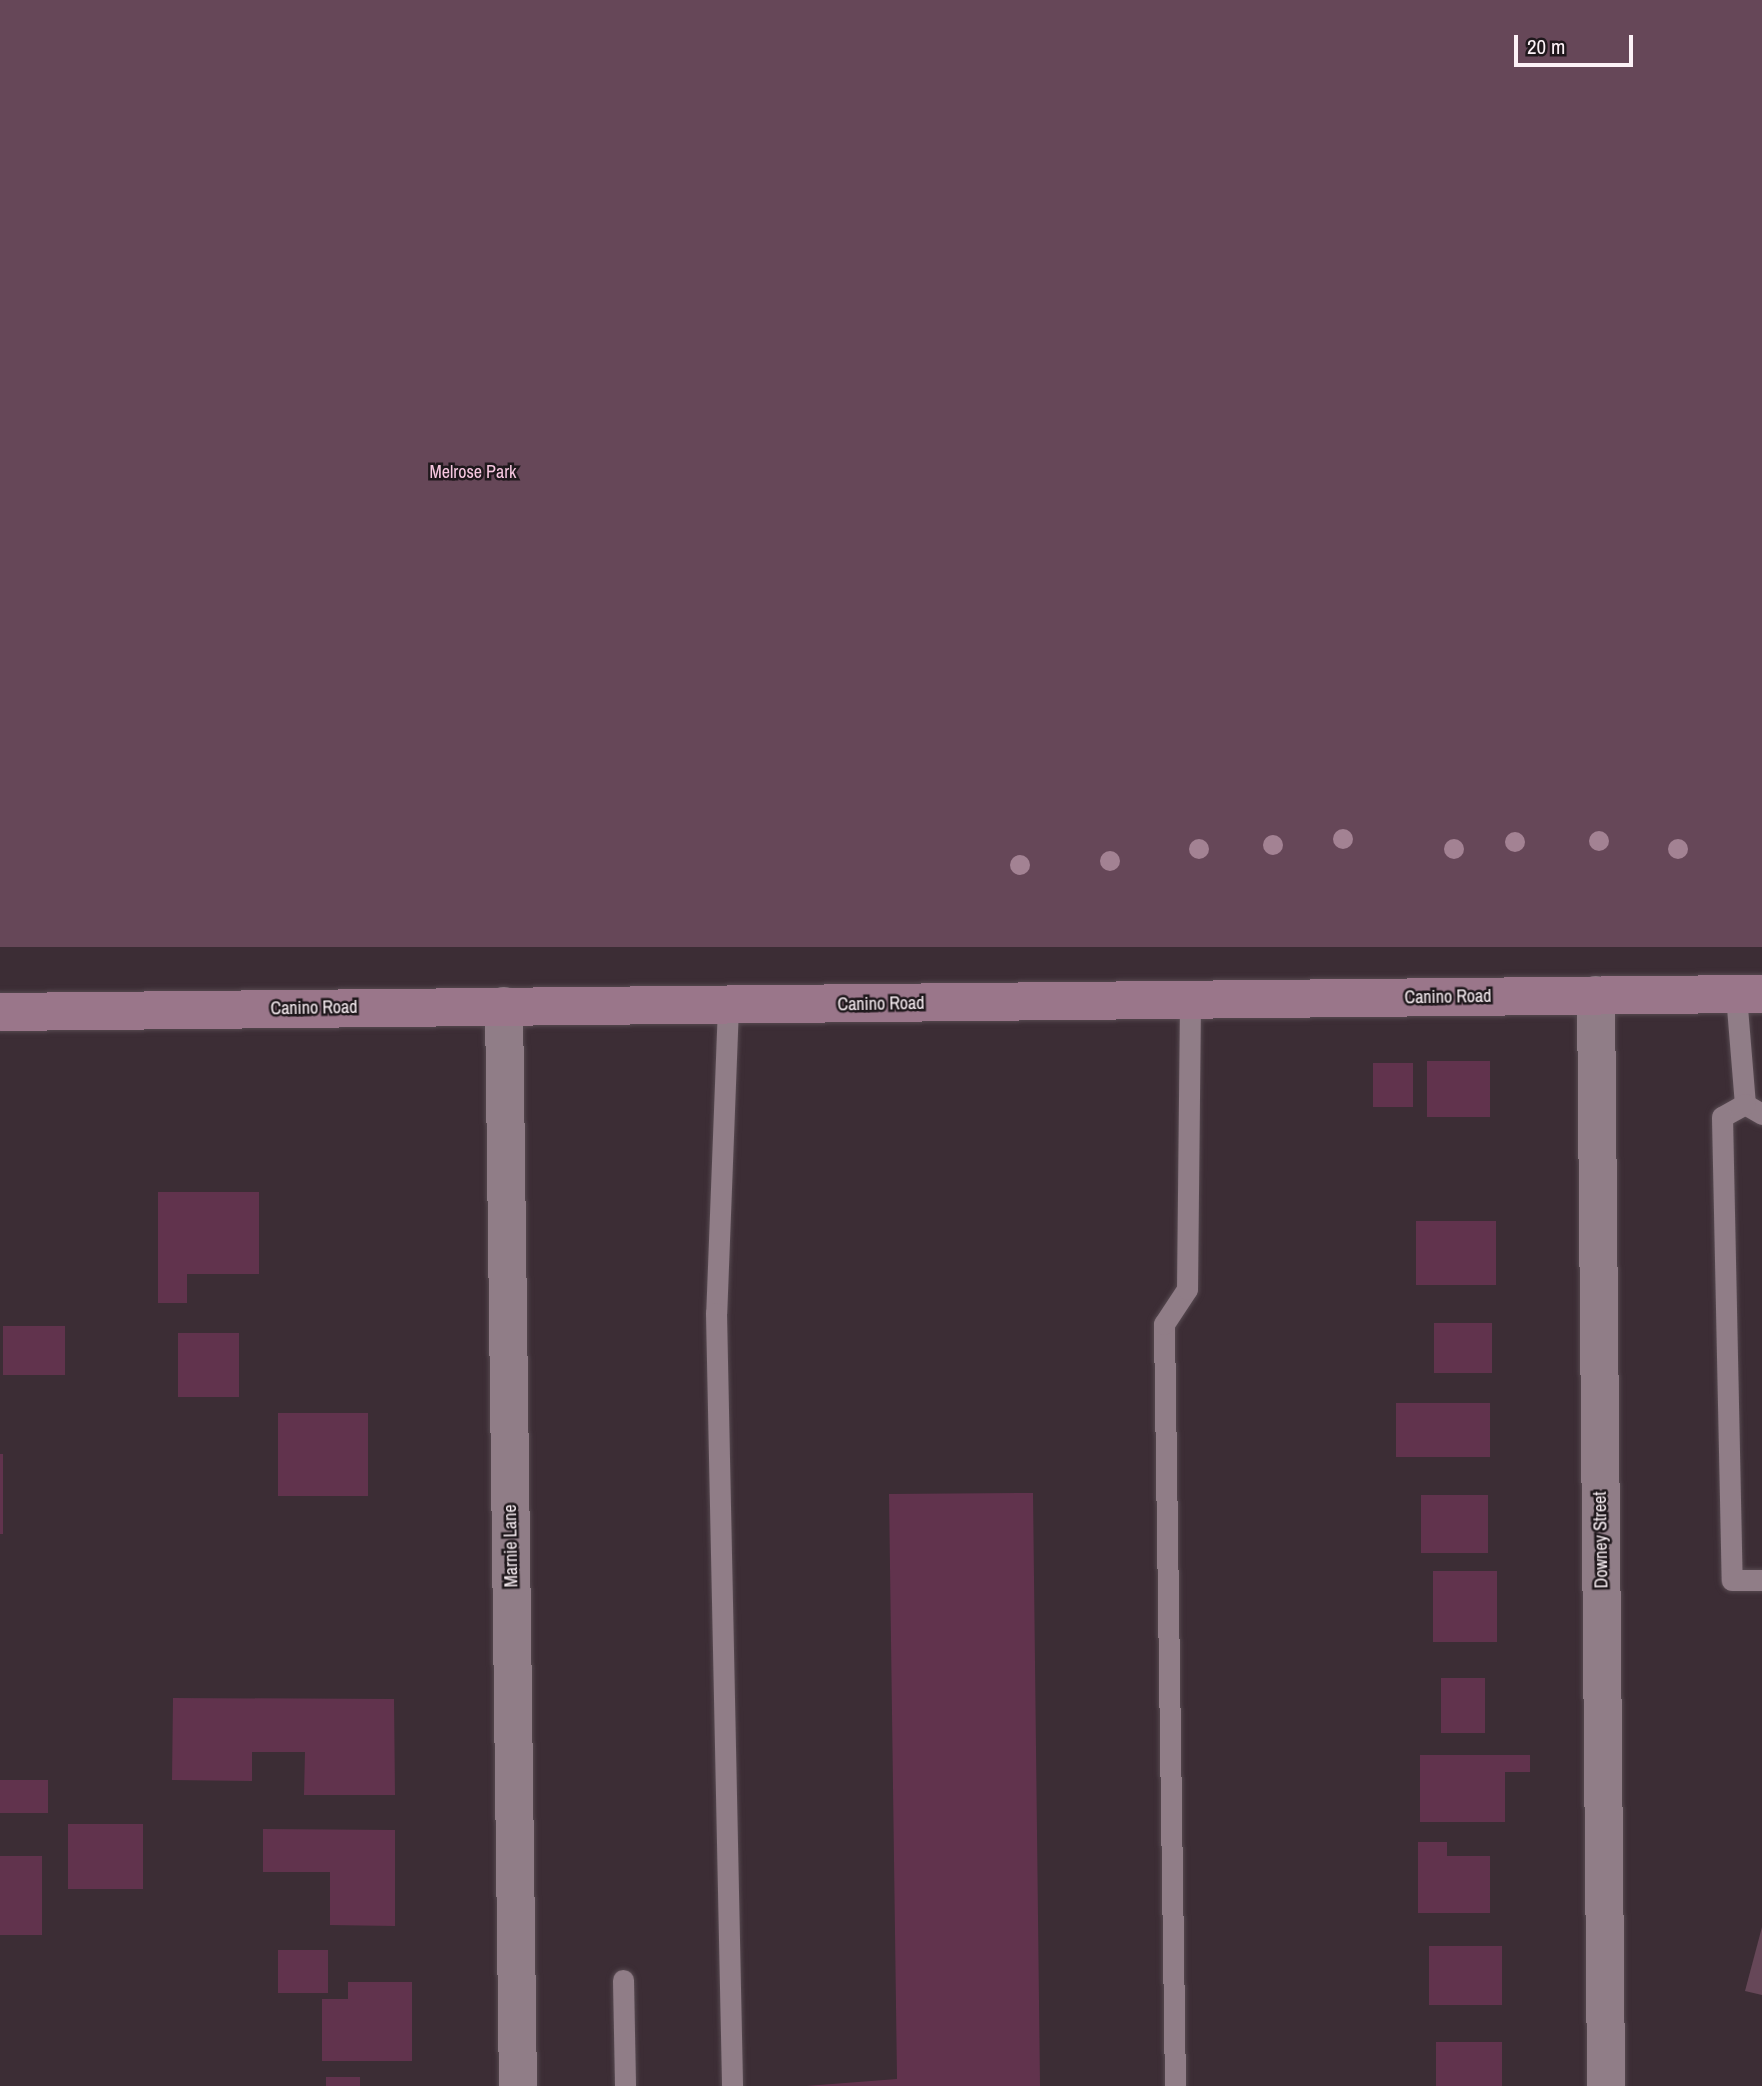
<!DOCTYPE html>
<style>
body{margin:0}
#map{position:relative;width:1762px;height:2086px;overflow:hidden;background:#3c2d35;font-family:"Archivo Narrow",sans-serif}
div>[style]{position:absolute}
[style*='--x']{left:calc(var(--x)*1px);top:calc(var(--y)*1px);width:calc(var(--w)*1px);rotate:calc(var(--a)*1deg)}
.green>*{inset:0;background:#664758;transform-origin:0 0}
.building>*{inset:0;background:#61334d;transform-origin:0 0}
.roads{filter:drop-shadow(0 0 2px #574a51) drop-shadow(0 0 2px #574a51)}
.lane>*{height:21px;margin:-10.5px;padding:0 10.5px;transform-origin:10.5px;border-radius:10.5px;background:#907d87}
.street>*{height:38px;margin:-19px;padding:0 19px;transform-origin:19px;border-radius:19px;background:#907d87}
.secondary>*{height:38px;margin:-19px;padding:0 19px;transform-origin:19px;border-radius:19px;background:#9a768a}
.trees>*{width:20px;height:20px;margin:-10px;border-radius:50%;background:#a38293}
span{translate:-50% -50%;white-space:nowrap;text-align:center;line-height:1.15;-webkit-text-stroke:5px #1f181c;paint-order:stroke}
.park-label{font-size:18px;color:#f7c7e0}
.street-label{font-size:18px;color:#fcf2f7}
.scale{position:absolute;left:1514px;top:35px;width:119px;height:32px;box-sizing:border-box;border:4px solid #fcf2f7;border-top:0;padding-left:9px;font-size:21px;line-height:24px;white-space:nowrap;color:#fcf2f7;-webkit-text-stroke:5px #1f181c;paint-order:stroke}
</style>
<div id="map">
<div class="green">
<i style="left:0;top:0;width:1762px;height:947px"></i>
<i style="clip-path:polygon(1762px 1927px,1762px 1995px,1745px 1991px)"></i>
</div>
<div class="building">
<i style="left:1427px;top:1061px;width:63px;height:56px"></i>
<i style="left:1373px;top:1063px;width:40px;height:44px"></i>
<i style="clip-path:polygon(158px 1192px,259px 1192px,259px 1274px,187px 1274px,187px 1303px,158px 1303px)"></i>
<i style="left:1416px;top:1221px;width:80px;height:64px"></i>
<i style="left:1434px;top:1323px;width:58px;height:50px"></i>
<i style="left:3px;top:1326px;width:62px;height:49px"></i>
<i style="left:178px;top:1333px;width:61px;height:64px"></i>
<i style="left:1396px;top:1403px;width:94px;height:54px"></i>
<i style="left:278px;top:1413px;width:90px;height:83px"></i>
<i style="left:0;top:1454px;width:3px;height:80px"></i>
<i style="clip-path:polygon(1033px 1493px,1040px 2086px,806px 2086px,897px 2079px,889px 1494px)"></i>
<i style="left:1421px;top:1495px;width:67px;height:58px"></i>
<i style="left:1433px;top:1571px;width:64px;height:71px"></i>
<i style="left:1441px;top:1678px;width:44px;height:55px"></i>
<i style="clip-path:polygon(173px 1698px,394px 1699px,395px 1795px,304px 1795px,305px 1752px,252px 1752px,252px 1781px,172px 1780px)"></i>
<i style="clip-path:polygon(1420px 1755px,1530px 1755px,1530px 1772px,1505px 1772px,1505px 1822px,1420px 1822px)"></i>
<i style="left:0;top:1780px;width:48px;height:33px"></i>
<i style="left:68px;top:1824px;width:75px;height:65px"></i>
<i style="clip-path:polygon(263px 1829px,395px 1830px,395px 1926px,330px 1925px,330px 1872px,263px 1872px)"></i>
<i style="clip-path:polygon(1418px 1842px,1447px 1842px,1447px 1856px,1490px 1856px,1490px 1913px,1418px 1913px)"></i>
<i style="left:0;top:1856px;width:42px;height:79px"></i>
<i style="left:1429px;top:1946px;width:73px;height:59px"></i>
<i style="left:278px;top:1950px;width:50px;height:43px"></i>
<i style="clip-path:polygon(348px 1982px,412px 1982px,412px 2061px,322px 2061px,322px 1999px,348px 1999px)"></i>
<i style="left:1436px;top:2042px;width:66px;height:44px"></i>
<i style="left:326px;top:2077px;width:34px;height:9px"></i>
</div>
<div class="roads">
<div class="lane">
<i style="--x:1736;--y:995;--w:109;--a:85.3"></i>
<i style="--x:728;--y:1006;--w:307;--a:92.2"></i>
<i style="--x:716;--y:1313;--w:773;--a:88.81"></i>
<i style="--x:1762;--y:1114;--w:20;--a:-150"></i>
<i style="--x:1745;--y:1104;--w:26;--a:151"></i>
<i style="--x:1722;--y:1117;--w:463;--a:88.8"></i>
<i style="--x:1732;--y:1580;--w:30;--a:0"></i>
<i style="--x:623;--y:1980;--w:106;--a:88.9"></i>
<i style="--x:1175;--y:2086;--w:762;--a:-90.83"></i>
<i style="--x:1164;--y:1324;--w:42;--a:-56.7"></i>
<i style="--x:1187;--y:1289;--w:289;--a:-89.4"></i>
</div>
<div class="street">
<i style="--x:1596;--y:995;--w:1091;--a:89.47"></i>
<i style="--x:504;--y:1006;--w:1080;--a:89.26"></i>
</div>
<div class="secondary">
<i style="--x:0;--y:1012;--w:1762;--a:-0.59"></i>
</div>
</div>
<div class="trees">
<i style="left:1343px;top:839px"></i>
<i style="left:1599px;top:841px"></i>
<i style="left:1515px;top:842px"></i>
<i style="left:1273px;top:845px"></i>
<i style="left:1199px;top:849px"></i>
<i style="left:1454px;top:849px"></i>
<i style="left:1678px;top:849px"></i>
<i style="left:1110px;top:861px"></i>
<i style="left:1020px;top:865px"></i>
</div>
<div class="park-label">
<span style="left:473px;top:472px">Melrose Park</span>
</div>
<div class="street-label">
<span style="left:1448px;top:997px;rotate:-1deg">Canino Road</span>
<span style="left:881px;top:1004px;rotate:-1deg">Canino Road</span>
<span style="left:314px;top:1008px;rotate:-1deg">Canino Road</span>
<span style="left:1601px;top:1540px;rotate:-91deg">Downey Street</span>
<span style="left:511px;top:1546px;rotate:-91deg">Marnie Lane</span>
</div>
<div class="scale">20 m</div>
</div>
